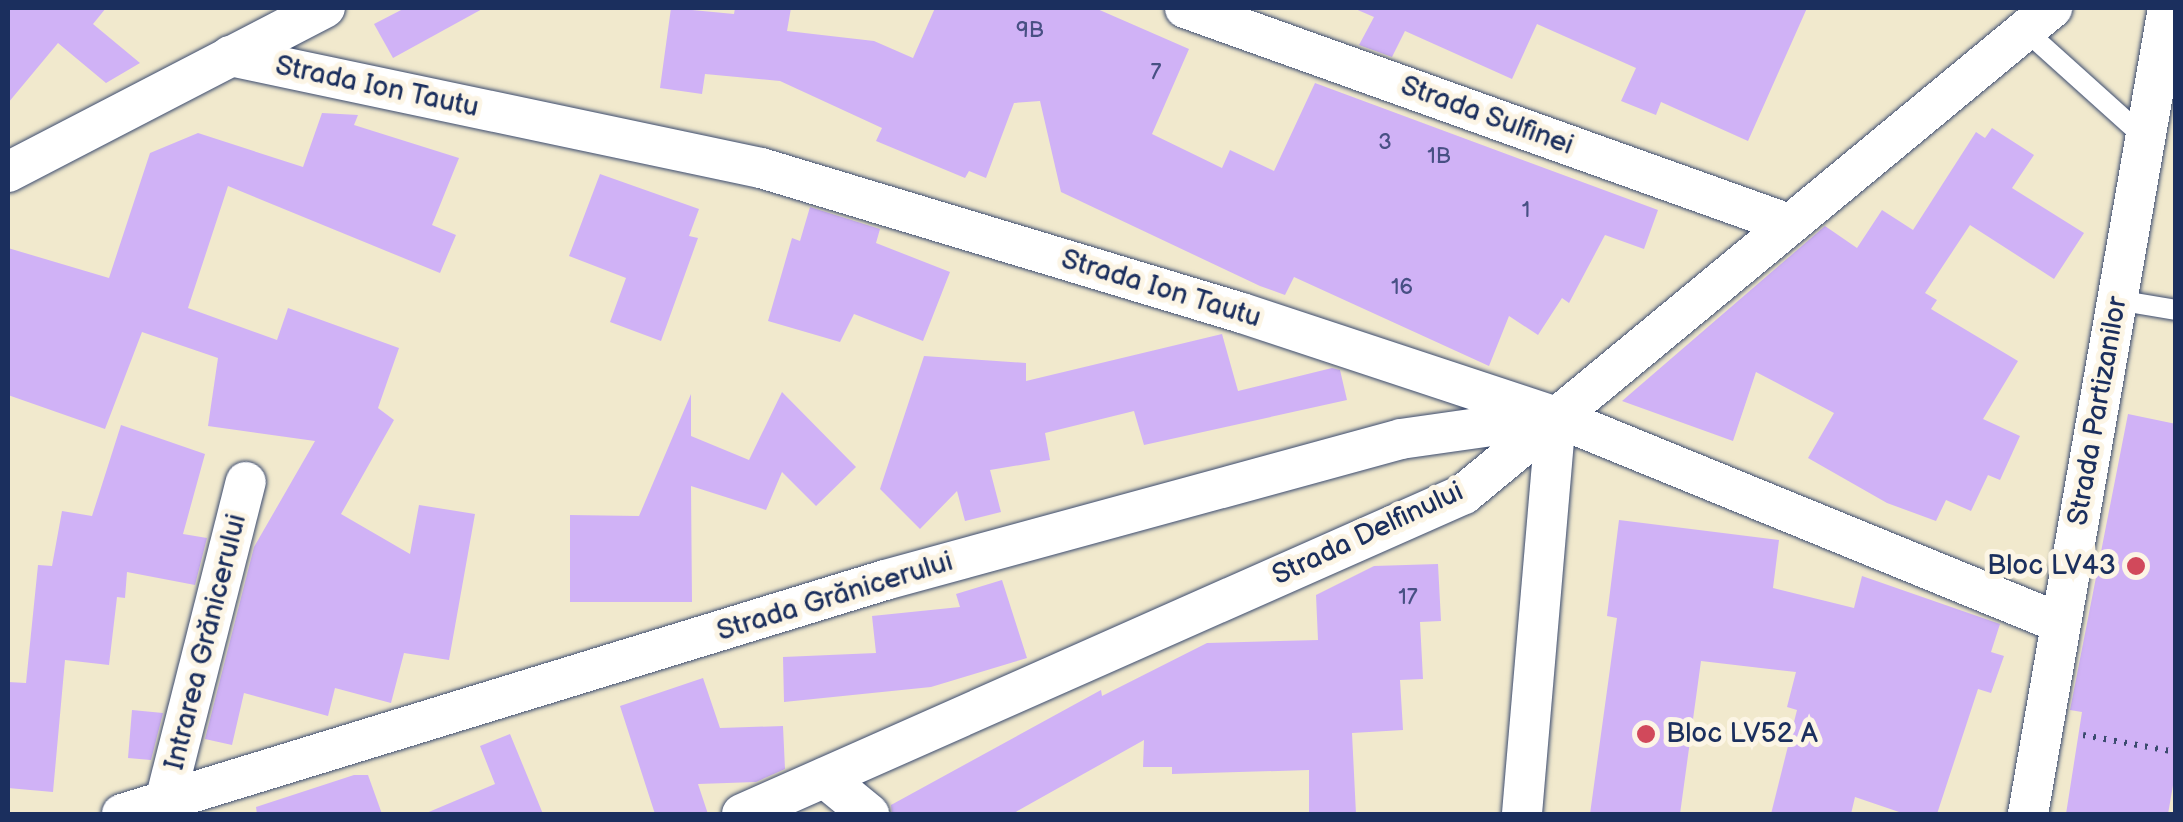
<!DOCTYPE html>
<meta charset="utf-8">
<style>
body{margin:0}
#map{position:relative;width:2183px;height:822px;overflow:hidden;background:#f1e9cd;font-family:"Balsamiq Sans",sans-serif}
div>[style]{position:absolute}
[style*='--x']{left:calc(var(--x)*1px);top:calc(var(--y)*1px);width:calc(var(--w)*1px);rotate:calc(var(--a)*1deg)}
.building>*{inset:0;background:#d0b2f6}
.path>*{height:6px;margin-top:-3px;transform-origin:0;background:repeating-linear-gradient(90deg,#3b4b6f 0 2.5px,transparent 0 10.5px)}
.roads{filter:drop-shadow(0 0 2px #3b4b6f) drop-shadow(0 0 2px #3b4b6f)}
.lane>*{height:20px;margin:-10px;padding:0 10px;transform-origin:10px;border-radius:10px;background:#fff}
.street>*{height:40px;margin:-20px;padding:0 20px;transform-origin:20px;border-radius:20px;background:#fff}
.dots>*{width:28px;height:28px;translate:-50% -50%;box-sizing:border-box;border:5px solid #fcf5e5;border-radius:50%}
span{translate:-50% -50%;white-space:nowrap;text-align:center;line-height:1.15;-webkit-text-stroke:10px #fcf5e5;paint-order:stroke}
.number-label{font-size:22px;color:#485084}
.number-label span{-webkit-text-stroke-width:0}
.street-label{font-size:28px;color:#1b2f5e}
.poi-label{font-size:28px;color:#1b2f5e}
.right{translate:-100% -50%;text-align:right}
.left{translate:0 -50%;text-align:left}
.frame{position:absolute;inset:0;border:10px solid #1b2f5e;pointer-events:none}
</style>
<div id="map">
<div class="building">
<i style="clip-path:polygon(8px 8px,106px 8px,93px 24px,140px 63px,106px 83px,58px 43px,8px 103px)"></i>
<i style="clip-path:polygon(405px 8px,484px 8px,393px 58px,374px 24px)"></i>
<i style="clip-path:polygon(671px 8px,734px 14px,735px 8px,791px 8px,787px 31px,874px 41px,913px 58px,935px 8px,1095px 8px,1189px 49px,1152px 134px,1222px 168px,1230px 150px,1274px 171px,1315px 83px,1658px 210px,1644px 249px,1605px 235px,1569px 303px,1562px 298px,1538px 335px,1509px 316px,1489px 366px,1294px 277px,1285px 295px,1260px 286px,1061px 192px,1040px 101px,1014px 103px,986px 178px,969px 171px,965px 178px,876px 141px,882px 128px,780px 81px,705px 74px,702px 94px,660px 88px)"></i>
<i style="clip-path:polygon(1353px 8px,1807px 8px,1748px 141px,1661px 102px,1656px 115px,1621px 101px,1636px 68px,1537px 24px,1512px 79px,1405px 31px,1392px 57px,1359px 45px,1374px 17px)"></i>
<i style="clip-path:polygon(322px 113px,358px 115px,354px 125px,459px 158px,432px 225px,456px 235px,440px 273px,228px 186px,188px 308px,277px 340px,288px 308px,399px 348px,378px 408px,394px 420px,341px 514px,410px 554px,419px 505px,475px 514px,449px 660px,404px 653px,391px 703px,335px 688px,328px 716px,244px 693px,232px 745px,205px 739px,254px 547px,315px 441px,208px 426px,218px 358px,142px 332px,105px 429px,8px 395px,8px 248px,109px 278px,150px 153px,198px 133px,303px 167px)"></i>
<i style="clip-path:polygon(1992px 128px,2034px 155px,2012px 188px,2084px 233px,2054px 279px,1970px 225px,1925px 293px,1937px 300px,1931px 309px,2018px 361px,1983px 419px,2020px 436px,2000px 480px,1988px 475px,1971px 511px,1946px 500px,1936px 521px,1887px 503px,1808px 458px,1834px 413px,1756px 372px,1733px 441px,1622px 401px,1825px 226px,1857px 248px,1882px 210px,1913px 230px,1976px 132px,1985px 138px)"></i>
<i style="clip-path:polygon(600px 174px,699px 209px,689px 236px,698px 238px,661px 341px,610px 322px,626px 278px,569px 256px)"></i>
<i style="clip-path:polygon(810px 207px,880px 229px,876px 243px,950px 272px,923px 341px,854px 314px,840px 342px,768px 321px,792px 238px,800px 241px)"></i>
<i style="clip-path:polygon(1222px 334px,1238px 391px,1332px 368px,1340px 370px,1347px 400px,1144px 445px,1134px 411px,1045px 433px,1050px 460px,990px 470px,1001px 512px,965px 521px,957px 491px,920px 529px,880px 489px,924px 356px,1026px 363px,1026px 381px)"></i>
<i style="clip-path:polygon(782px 392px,856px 467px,816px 506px,782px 472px,766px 510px,691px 486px,692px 602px,570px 602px,570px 515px,639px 516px,691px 394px,691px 436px,749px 460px)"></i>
<i style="clip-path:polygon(2128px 414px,2176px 424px,2176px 768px,2168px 814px,2066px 814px,2082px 712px,2070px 710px)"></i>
<i style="clip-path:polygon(121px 425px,205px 454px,183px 534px,207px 538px,195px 585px,127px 572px,125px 598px,117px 597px,109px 665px,65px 660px,53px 792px,8px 788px,8px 682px,26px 683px,38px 565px,52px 566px,62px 511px,92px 516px)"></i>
<i style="clip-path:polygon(1619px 520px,1779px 540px,1773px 588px,1854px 608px,1862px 576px,2000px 624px,1991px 652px,2004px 656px,1991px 693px,1978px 689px,1937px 814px,1905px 814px,1855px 797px,1851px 814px,1771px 814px,1797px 710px,1787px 707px,1796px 672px,1701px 661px,1680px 814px,1590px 814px,1617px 618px,1607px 616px)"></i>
<i style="clip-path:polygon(1438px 564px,1441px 621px,1420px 622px,1423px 679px,1400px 680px,1403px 730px,1352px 733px,1356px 814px,1309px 814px,1309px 770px,1172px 774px,1172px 767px,1143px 767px,1144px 740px,1012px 814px,892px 814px,891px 805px,1101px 690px,1102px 696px,1207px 643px,1318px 640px,1316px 595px,1374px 566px)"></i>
<i style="clip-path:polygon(1002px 580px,1027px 658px,931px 687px,784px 702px,783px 657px,876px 653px,872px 616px,960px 607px,956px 594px)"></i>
<i style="clip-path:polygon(703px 678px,720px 728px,783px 726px,785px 769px,756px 782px,698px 784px,708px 814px,655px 814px,620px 706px)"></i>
<i style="clip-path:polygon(132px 710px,163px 713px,151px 760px,128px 758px)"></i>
<i style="clip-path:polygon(510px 734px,543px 814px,424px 814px,495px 784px,480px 746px)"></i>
<i style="clip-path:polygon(354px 775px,368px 775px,382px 814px,257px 814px,256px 807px)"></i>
</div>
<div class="path">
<i style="--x:2083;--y:735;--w:95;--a:10.4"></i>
</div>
<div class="roads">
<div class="lane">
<i style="--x:2025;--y:30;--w:161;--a:42"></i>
<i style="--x:2117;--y:300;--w:60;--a:9.6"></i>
</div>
<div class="street">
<i style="--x:1185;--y:8;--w:641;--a:19.68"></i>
<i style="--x:230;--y:56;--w:543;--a:11.91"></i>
<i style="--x:761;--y:168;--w:502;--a:16.78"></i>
<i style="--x:1242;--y:313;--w:331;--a:18.3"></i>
<i style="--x:1556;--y:417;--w:544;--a:22.23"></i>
<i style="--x:8;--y:172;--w:357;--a:-27.4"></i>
<i style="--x:825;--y:778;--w:57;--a:39.3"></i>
<i style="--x:165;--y:801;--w:329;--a:-75.8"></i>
<i style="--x:122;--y:814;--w:798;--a:-17.05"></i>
<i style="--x:885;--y:580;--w:535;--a:-15.28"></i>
<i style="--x:1401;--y:439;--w:157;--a:-8.1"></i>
<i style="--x:1556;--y:417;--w:398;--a:94.9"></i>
<i style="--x:742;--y:814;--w:790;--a:-23.9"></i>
<i style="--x:1464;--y:494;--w:763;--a:-39.57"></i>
<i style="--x:2028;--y:814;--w:818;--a:-80.15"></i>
</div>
</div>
<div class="dots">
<i style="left:2136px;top:566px;background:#d1495b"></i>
<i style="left:1646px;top:734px;background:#d1495b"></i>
</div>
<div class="number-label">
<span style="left:1030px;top:31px">9B</span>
<span style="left:1156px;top:73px">7</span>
<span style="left:1385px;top:143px">3</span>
<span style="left:1439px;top:157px">1B</span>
<span style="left:1526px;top:211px">1</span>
<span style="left:1402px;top:288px">16</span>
<span style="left:1408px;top:598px">17</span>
</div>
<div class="street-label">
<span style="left:377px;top:87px;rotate:12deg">Strada Ion Tautu</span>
<span style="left:1487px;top:116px;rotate:20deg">Strada Sulfinei</span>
<span style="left:1161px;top:289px;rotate:17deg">Strada Ion Tautu</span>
<span style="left:2098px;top:411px;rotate:-80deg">Strada Partizanilor</span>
<span style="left:1368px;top:534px;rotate:-25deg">Strada Delfinului</span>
<span style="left:835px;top:597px;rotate:-17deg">Strada Grănicerului</span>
<span style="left:206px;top:642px;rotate:-76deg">Intrarea Grănicerului</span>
</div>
<div class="poi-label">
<span class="right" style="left:2116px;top:566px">Bloc LV43</span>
<span class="left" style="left:1666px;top:734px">Bloc LV52 A</span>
</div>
<div class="frame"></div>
</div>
